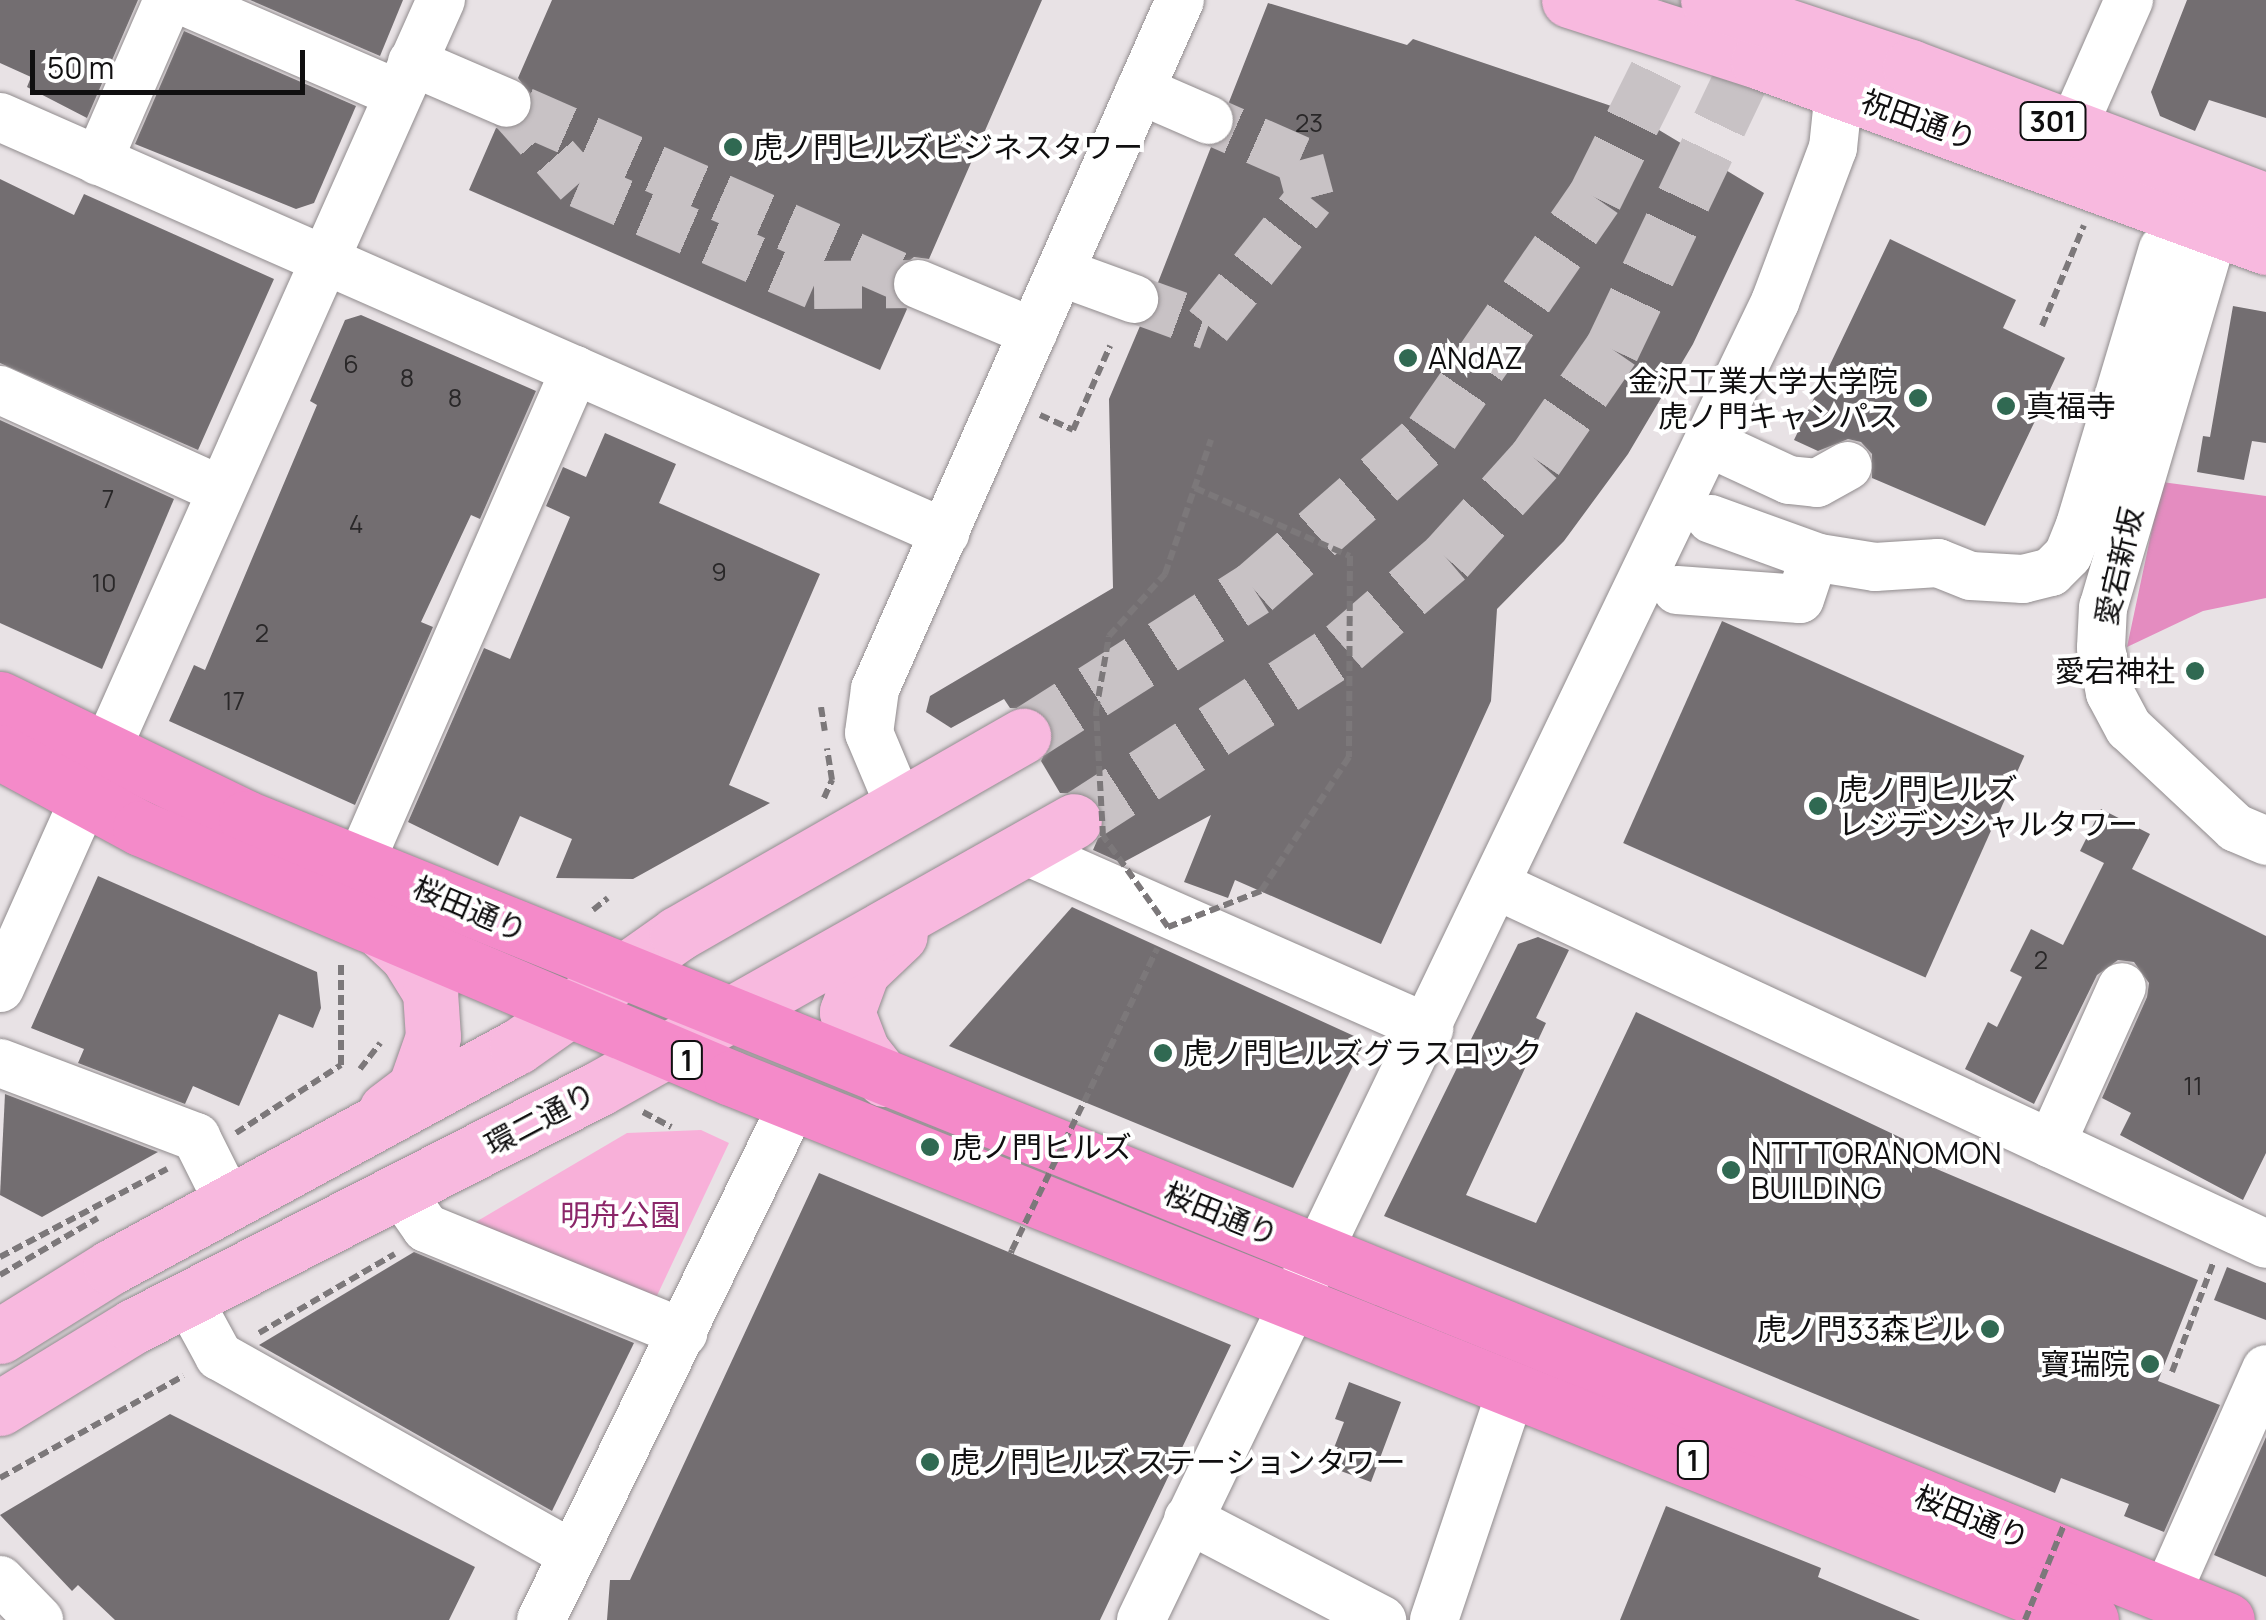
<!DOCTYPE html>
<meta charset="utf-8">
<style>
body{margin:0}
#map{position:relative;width:2266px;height:1620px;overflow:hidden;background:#e8e2e5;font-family:Manrope,"Noto Sans JP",sans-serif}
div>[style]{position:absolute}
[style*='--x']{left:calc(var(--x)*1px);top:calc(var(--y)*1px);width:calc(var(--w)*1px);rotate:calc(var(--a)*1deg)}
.green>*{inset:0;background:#f8b0d9}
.forest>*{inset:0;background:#e48cc0}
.building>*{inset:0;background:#736e71;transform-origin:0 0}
.minor-tunnel>*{height:48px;margin-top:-24px;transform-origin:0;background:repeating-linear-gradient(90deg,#c8c2c5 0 48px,transparent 0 72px)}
.major-tunnel>*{height:55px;margin-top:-27.5px;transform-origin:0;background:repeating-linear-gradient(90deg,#c8c2c5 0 55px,transparent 0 83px)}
.path>*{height:6px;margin-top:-3px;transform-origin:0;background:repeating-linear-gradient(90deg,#7c787a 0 10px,transparent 0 15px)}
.roads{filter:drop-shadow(0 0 2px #918c8e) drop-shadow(0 0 2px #918c8e)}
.minor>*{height:48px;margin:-24px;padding:0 24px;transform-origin:24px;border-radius:24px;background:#fff}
.major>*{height:55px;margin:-27.5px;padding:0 27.5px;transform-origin:27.5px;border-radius:27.5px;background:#f8b9df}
.highway>*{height:55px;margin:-27.5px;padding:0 27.5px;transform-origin:27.5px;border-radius:27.5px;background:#f48ac9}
.path-bridge>*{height:6px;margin-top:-3px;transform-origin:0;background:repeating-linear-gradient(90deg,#7c787a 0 10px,transparent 0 15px)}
.dots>*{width:28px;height:28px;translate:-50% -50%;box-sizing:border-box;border:5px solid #fff;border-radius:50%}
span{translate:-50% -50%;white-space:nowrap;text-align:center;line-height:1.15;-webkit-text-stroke:8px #fff;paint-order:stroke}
.number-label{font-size:25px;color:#292728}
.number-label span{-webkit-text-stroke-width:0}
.shield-label span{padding:2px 8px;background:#fff;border:2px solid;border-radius:8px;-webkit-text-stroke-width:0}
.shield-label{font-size:28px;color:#100f10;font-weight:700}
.street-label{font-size:30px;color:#100f10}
.poi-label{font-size:30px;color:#100f10}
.left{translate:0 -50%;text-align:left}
.right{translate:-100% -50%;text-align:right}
.park-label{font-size:30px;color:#8b2669}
.scale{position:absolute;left:30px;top:50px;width:275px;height:45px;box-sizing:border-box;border:5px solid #100f10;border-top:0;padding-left:12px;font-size:30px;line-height:35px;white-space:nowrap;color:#100f10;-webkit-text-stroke:8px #fff;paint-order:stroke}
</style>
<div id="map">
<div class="green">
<i style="clip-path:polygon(701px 1130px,729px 1143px,654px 1302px,469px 1226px,627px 1133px)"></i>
</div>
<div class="forest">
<i style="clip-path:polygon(2162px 482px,2266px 496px,2266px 598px,2203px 611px,2127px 647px)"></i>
</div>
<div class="building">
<i style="clip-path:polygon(0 0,138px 0,87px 118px,27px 87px,31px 77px,0 63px)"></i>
<i style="clip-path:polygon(250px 0,403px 0,380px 56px)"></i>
<i style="clip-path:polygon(552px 0,1042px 0,929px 259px,914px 257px,893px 273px,891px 288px,907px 309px,880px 370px,469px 190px,496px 128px,511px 130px,532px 115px,534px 99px,518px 78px)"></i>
<i style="clip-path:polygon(2187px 0,2266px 0,2266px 118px,2209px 100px,2195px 131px,2160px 116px,2151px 92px)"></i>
<i style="clip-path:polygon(1268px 3px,1407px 45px,1413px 39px,1629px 112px,1764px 193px,1693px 344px,1628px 454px,1564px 541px,1497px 609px,1491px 701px,1381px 944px,1235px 880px,1228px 898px,1184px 882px,1211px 815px,1122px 863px,1093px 850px,1105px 822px,1102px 807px,1089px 794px,1060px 793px,1041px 761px,1054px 735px,1038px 709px,1010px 708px,1004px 699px,951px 728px,926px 712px,930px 696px,1113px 588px,1109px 399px,1140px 326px,1159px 309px,1157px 285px,1211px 147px,1234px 130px,1229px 102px)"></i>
<i style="clip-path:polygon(184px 31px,356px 106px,314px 203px,296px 209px,135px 144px)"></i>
<i style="clip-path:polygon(0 179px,74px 215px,84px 194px,274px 279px,198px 450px,0 363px)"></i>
<i style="clip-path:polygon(1890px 239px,2016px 300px,2003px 328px,2065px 358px,1985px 526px,1872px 478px,1872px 454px,1861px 442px,1848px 439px,1818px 451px,1794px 440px)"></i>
<i style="clip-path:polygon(2233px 306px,2266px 312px,2266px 443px,2252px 441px,2244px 480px,2197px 472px,2203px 436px,2210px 437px)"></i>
<i style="clip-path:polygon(361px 315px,536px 391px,480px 519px,471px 515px,421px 622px,433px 627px,355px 805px,169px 721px,194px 665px,205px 670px,317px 405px,310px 401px,345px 320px)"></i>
<i style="clip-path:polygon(0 420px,174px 499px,102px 669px,0 623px)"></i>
<i style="clip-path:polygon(605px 433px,676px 464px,659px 503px,820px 574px,729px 785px,770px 803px,633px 879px,556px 878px,572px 839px,520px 816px,498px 866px,408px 822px,484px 648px,510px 659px,570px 517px,546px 506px,563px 467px,586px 477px)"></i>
<i style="left:1722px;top:621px;width:331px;height:243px;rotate:24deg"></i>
<i style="clip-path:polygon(2101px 809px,2150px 834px,2132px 869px,2266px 936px,2266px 1153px,2243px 1200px,2120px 1135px,2131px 1113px,2102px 1098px,2147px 997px,2149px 983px,2134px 962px,2118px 960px,2097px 975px,2034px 1104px,1965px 1069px,1988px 1022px,1997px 1027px,2022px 977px,2010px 971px,2031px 929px,2063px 945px,2104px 863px,2080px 851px)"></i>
<i style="clip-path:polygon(98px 876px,317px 972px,321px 1008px,313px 1028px,279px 1014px,239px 1106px,193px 1086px,185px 1104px,78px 1063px,84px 1049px,31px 1028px)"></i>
<i style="clip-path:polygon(1072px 907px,1365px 1041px,1293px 1188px,949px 1046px)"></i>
<i style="clip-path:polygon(1538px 937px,1569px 950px,1536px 1018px,1546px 1023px,1466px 1195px,1536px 1223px,1636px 1012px,1912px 1143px,1906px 1156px,2198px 1280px,2158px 1381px,2220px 1405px,2164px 1532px,2124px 1516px,2129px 1504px,2061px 1478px,2055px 1493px,1384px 1216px,1518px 944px)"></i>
<i style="clip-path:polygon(5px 1094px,158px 1152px,42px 1217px,0 1195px)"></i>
<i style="clip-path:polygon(819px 1173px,1231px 1345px,1100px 1620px,607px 1620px,610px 1580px,630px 1580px)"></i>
<i style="clip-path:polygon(414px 1252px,634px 1343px,552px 1511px,259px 1345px)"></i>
<i style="clip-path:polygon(2227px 1267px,2266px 1283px,2266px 1320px,2214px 1300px)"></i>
<i style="clip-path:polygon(1349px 1382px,1401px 1402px,1371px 1482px,1327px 1466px,1344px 1422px,1335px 1419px)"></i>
<i style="clip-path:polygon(170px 1414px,475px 1567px,449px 1620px,115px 1620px,78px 1585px,72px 1591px,0 1515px)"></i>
<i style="clip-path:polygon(2266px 1437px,2266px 1577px,2214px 1555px)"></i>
<i style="clip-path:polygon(1666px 1506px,1821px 1568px,1818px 1577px,1920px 1620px,1620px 1620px)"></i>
</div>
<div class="minor-tunnel">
<i style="--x:507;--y:103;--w:108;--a:48.4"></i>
<i style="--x:579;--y:184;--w:256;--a:23.3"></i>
<i style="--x:814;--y:285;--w:104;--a:-0.6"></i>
<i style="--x:523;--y:111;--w:414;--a:23.7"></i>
<i style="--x:1134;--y:299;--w:79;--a:20"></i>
<i style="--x:1208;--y:326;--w:164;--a:-51.4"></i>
<i style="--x:1310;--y:198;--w:39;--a:-105"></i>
<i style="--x:1300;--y:160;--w:99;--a:-156.3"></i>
</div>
<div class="major-tunnel">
<i style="--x:1023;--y:736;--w:274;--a:-32.5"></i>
<i style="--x:1254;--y:589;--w:237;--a:-41.2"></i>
<i style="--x:1432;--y:433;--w:287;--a:-55.4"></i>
<i style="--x:1595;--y:197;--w:220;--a:-63.6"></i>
<i style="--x:1074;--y:821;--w:321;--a:-32.8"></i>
<i style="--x:1344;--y:647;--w:136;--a:-40.8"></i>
<i style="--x:1447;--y:558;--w:133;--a:-48"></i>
<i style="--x:1536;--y:459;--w:134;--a:-55.4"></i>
<i style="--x:1612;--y:349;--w:369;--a:-64.5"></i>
</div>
<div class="path">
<i style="--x:2042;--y:326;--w:109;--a:-67.4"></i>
<i style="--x:1040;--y:415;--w:36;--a:24"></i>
<i style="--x:1073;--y:430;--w:92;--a:-66.2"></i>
<i style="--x:821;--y:707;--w:24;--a:81"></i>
<i style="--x:824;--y:798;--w:20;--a:-66"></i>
<i style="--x:832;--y:780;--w:32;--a:-99"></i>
<i style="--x:593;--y:910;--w:19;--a:-39"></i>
<i style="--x:360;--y:1069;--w:33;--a:-52"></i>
<i style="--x:1084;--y:1102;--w:170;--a:-64.5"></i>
<i style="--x:643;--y:1112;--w:32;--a:28"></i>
<i style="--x:236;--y:1133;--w:125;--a:-32.9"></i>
<i style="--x:341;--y:1065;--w:102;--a:-90"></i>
<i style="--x:1011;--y:1253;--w:3;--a:-72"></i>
<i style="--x:0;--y:1257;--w:189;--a:-27.8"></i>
<i style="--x:0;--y:1275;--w:113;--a:-30.2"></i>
<i style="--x:259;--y:1333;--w:157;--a:-30.2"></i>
<i style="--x:2172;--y:1372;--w:119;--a:-69.3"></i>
<i style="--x:0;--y:1478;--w:210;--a:-29.1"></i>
</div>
<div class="roads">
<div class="minor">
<i style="--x:181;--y:0;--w:236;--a:23.4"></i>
<i style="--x:412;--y:62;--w:103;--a:23.3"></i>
<i style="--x:1140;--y:90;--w:75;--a:23.5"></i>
<i style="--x:0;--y:117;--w:1033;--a:23.76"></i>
<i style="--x:98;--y:161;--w:176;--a:-66.5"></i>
<i style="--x:2058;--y:161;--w:176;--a:-66.2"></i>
<i style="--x:2214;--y:231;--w:392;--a:106.4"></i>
<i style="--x:2103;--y:607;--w:41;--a:92.8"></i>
<i style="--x:2101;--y:648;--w:46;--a:78.7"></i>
<i style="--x:2110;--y:693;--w:40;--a:62"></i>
<i style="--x:2129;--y:728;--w:146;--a:43.1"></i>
<i style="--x:2236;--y:828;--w:33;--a:23"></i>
<i style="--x:1060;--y:272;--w:79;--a:20"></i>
<i style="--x:918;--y:284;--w:125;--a:22.7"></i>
<i style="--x:0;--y:390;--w:239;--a:24.4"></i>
<i style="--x:1709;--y:443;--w:88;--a:24.8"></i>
<i style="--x:1789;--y:480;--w:28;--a:6"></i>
<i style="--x:1817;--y:483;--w:35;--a:-29"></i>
<i style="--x:1711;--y:519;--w:115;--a:19.9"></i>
<i style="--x:1819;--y:558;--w:57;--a:9.1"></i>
<i style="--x:1875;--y:567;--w:63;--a:-3.6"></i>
<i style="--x:1938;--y:563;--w:35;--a:22"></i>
<i style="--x:1971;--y:576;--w:52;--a:3.3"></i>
<i style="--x:2023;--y:579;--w:29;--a:-14"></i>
<i style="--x:2051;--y:572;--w:24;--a:-45"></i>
<i style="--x:2068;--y:555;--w:32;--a:-68"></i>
<i style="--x:2080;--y:525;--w:288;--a:-73.3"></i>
<i style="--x:1677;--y:590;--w:123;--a:4.2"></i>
<i style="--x:1800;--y:599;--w:44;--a:-71.6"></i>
<i style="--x:901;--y:809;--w:82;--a:-112.8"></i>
<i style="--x:869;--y:733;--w:44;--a:-82.2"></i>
<i style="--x:875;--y:689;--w:753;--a:-66.12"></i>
<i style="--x:1024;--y:850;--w:443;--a:23.8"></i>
<i style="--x:360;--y:863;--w:538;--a:-66.44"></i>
<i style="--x:1498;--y:886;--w:847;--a:24.99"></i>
<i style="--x:0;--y:988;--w:1082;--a:-65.95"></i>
<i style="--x:0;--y:1063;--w:210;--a:20.7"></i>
<i style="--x:196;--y:1137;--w:74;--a:63.4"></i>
<i style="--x:2051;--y:1144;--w:172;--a:-65.7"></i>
<i style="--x:401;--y:1192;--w:44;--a:55.2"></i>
<i style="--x:426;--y:1228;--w:278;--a:22.2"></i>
<i style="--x:189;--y:1301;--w:63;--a:61.4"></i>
<i style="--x:219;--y:1356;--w:406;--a:29.3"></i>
<i style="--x:1188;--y:1519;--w:219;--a:27.5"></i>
<i style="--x:0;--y:1580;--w:56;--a:45.7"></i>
<i style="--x:2166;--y:1595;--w:247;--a:-66.1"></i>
<i style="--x:541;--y:1620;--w:574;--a:-63.97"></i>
<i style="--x:1141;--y:1620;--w:1463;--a:-64.31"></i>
<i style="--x:1775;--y:302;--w:165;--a:-69.4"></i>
<i style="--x:1833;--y:148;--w:57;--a:-84"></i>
<i style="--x:1434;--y:1620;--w:242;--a:-71.4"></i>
</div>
<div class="major">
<i style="--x:1569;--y:0;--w:199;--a:17.9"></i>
<i style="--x:1758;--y:61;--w:541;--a:20.11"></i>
<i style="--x:1708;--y:0;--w:213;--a:18.3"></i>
<i style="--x:1910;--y:67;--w:380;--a:20.6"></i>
<i style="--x:378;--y:928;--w:40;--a:43"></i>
<i style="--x:407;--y:955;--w:44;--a:58.1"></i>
<i style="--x:430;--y:992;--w:45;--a:86.2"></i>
<i style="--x:433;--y:1037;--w:54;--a:109.4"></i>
<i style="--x:415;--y:1088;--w:36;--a:143"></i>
<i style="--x:884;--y:1079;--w:36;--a:-128"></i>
<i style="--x:862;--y:1051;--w:42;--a:-111"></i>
<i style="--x:847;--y:1012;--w:44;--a:-69.9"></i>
<i style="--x:862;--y:971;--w:52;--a:-43.5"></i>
<i style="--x:0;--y:1336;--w:131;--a:-31.9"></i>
<i style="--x:111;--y:1267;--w:462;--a:-28.5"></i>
<i style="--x:517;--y:1047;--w:196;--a:-35.2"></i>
<i style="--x:677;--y:934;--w:399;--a:-29.8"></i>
<i style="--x:0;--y:1408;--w:157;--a:-31.5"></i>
<i style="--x:134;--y:1326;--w:521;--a:-27.06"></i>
<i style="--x:598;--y:1089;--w:546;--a:-29.38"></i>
</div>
<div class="highway">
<i style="--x:0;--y:699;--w:273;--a:25.8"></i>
<i style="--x:246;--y:818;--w:2137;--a:22.04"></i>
<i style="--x:0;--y:752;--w:159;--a:28.5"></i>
<i style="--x:140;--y:828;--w:642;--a:22.93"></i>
<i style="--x:731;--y:1078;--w:1464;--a:21.73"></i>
</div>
</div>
<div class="path-bridge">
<i style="--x:1195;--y:488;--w:169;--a:23.7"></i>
<i style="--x:1350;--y:556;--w:201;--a:90.3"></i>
<i style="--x:1349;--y:757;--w:160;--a:123.3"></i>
<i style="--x:1261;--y:891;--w:100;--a:158.8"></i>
<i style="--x:1168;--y:927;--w:112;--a:-125.5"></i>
<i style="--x:1103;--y:836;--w:125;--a:-93.2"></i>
<i style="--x:1096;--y:711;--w:76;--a:-80.2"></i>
<i style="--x:1109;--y:636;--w:84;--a:-47.9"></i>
<i style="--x:1165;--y:574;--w:142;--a:-71.1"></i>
<i style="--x:1012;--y:1250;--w:165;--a:-64.1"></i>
<i style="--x:2025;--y:1620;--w:103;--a:-67.7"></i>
</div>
<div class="dots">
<i style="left:733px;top:147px;background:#306952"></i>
<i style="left:1408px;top:358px;background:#306952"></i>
<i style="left:1918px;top:398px;background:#306952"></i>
<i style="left:2006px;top:406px;background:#306952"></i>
<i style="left:2195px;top:671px;background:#306952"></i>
<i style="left:1818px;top:806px;background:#306952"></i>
<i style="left:1163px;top:1053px;background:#306952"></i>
<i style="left:930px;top:1147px;background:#306952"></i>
<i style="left:1731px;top:1170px;background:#306952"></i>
<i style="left:1990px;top:1329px;background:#306952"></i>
<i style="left:2150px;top:1364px;background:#306952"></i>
<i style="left:930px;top:1462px;background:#306952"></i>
</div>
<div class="number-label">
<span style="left:1309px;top:123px">23</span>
<span style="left:351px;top:364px">6</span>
<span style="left:407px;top:378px">8</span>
<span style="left:455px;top:398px">8</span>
<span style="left:108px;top:499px">7</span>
<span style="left:356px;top:524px">4</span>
<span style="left:719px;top:572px">9</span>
<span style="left:104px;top:583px">10</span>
<span style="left:262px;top:633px">2</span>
<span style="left:234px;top:701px">17</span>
<span style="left:2041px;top:960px">2</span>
<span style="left:2193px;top:1086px">11</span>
</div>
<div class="shield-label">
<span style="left:2053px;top:121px">301</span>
<span style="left:687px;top:1060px">1</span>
<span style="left:1693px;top:1460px">1</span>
</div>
<div class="street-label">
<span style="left:1919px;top:120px;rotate:20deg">祝田通り</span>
<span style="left:2119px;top:566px;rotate:-77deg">愛宕新坂</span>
<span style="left:470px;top:909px;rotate:23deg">桜田通り</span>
<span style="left:540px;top:1119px;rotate:-28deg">環二通り</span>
<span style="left:1221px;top:1214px;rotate:22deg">桜田通り</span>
<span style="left:1972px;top:1517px;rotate:22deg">桜田通り</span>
</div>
<div class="poi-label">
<span class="left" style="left:753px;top:147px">虎ノ門ヒルズビジネスタワー</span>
<span class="left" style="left:1428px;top:358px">ANdAZ</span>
<span class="right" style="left:1898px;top:398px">金沢工業大学大学院<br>虎ノ門キャンパス</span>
<span class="left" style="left:2026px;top:406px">真福寺</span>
<span class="right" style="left:2175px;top:671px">愛宕神社</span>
<span class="left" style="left:1838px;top:806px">虎ノ門ヒルズ<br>レジデンシャルタワー</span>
<span class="left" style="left:1183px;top:1053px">虎ノ門ヒルズグラスロック</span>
<span class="left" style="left:952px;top:1147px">虎ノ門ヒルズ</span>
<span class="left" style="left:1751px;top:1170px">NTT TORANOMON<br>BUILDING</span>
<span class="right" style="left:1970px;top:1329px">虎ノ門33森ビル</span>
<span class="right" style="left:2130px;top:1364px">寶瑞院</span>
<span class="left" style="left:950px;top:1462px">虎ノ門ヒルズ ステーションタワー</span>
</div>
<div class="park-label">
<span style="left:620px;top:1215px">明舟公園</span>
</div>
<div class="scale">50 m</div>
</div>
